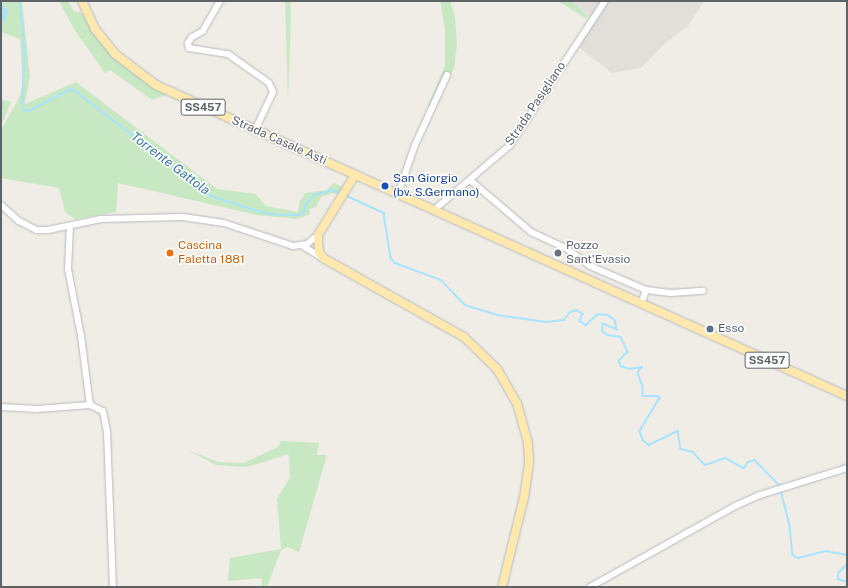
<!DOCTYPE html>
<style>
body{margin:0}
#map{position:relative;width:848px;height:588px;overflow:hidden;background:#f0ede6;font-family:"Public Sans",sans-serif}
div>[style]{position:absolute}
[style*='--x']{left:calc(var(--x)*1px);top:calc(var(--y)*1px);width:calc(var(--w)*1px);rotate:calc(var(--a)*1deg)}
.industrial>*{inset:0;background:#e2dfdb}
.green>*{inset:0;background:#c7e8c3}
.water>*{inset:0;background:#a8e3ff}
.stream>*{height:1.5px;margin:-0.75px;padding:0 0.75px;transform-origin:0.75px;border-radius:0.75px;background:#a8e3ff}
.roads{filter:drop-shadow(0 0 1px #b7b9bd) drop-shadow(0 0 1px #b7b9bd)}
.minor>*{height:6px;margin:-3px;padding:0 3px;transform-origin:3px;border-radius:3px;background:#fff}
.major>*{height:8px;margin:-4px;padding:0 4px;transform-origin:4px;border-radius:4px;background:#ffe8ad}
.dots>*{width:11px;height:11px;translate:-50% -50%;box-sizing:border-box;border:2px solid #fff;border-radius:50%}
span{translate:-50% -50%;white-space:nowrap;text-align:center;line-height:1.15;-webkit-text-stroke:3px #fff;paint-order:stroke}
.shield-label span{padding:1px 3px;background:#fff;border:1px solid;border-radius:3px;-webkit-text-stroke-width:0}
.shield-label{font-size:11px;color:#5e6367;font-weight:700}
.street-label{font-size:12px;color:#5e6367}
.transit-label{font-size:12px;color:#164399}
.left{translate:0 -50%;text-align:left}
.food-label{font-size:12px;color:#c56008}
.worship-label{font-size:12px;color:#5b616d}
.service-label{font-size:12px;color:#4e5e75}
.water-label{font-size:13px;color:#3b7aa2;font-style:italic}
.frame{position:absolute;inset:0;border:2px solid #5e6367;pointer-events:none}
</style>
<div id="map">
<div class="industrial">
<i style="clip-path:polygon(572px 1px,602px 1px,591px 18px)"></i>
<i style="clip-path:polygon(609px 1px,704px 1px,688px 26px,664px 44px,641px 68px,612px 73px,578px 47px)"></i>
</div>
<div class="green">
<i style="clip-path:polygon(1px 1px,22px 1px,30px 76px,25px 104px,76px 82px,217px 189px,256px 194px,266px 206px,298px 212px,300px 201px,305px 193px,326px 190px,334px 183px,344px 188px,338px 195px,333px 193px,321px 197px,316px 207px,309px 209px,310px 214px,297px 219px,257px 215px,118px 183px,116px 212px,75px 219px,65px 212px,59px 188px,1px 178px,1px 130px,18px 100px,23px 85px,20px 39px,1px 32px)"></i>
<i style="clip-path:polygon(59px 1px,68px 1px,74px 11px,88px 15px,106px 43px,171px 93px,152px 100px,110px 70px,105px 73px,74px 29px)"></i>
<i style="clip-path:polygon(285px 1px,290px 1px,291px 16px,288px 100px)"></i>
<i style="clip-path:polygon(440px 1px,450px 1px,455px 16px,457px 44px,454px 68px,432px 111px,428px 105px,445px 66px,445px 29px)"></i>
<i style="clip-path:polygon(558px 1px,572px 1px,588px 16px,587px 19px)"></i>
<i style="clip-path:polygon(1px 99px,11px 102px,1px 126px)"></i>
<i style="clip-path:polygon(281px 441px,319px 443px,317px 455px,327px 455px,299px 552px,287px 547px,281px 550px,267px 587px,262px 587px,262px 578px,228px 581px,230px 558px,281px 549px,277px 499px,290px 477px,289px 454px,247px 467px,216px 465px,188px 450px,218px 462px,244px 463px,278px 447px)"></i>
</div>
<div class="water">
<i style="clip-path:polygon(1px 2px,8px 11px,4px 22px,1px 22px)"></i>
</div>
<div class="stream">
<i style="--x:20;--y:1;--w:45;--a:83.7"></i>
<i style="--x:25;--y:46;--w:57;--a:92"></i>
<i style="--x:23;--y:104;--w:6;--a:81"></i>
<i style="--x:24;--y:110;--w:5;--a:11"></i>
<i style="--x:29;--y:111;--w:45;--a:-27.7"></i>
<i style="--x:69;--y:90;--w:5;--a:0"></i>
<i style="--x:74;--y:90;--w:173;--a:37.7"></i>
<i style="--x:211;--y:196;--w:52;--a:17.7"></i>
<i style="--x:261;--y:212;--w:17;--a:10"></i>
<i style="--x:278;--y:215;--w:21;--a:0"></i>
<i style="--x:299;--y:215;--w:6;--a:-31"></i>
<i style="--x:304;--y:212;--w:8;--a:-76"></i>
<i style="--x:306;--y:204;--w:12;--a:-48"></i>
<i style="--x:314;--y:195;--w:20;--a:-15"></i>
<i style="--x:333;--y:190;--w:8;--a:23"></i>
<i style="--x:345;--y:195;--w:43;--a:24.8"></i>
<i style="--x:384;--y:213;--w:46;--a:81.2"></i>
<i style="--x:391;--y:258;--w:6;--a:51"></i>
<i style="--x:395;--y:263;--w:49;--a:20.3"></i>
<i style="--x:441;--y:280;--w:35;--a:46"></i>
<i style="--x:465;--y:305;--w:34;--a:17"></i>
<i style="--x:497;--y:315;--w:49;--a:8.1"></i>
<i style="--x:546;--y:322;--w:18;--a:-6"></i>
<i style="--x:564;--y:320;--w:10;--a:-53"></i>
<i style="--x:570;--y:312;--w:7;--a:-16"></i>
<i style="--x:577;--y:310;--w:7;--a:34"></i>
<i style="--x:583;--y:314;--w:8;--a:113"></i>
<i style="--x:580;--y:321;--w:7;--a:34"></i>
<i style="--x:586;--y:325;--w:16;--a:-43"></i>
<i style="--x:598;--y:314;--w:10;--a:6"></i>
<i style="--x:608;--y:315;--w:9;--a:36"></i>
<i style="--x:615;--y:320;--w:10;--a:79"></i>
<i style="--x:617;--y:330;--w:15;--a:-157"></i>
<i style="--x:603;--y:324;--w:8;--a:90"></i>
<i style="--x:603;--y:332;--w:6;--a:31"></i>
<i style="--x:608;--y:335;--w:13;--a:9"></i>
<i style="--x:621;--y:337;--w:17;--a:65"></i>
<i style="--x:628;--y:352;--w:13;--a:135"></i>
<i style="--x:619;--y:361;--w:5;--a:68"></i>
<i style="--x:621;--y:366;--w:9;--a:18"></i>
<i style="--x:630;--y:369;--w:12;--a:-9"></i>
<i style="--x:642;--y:367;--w:7;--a:124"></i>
<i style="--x:638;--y:373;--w:14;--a:69"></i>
<i style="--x:643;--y:386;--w:10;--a:90"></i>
<i style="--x:643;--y:396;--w:15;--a:0"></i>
<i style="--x:658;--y:396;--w:3;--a:45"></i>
<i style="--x:660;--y:398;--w:39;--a:121"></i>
<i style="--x:640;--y:431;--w:9;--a:72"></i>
<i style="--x:643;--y:440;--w:8;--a:40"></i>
<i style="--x:649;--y:445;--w:32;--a:-26"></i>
<i style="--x:678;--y:431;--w:18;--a:81"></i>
<i style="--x:681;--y:449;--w:12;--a:14"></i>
<i style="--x:693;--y:452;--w:18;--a:47"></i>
<i style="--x:705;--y:465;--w:21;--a:-19"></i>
<i style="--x:725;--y:458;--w:21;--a:28"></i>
<i style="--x:744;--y:468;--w:7;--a:-56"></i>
<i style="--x:748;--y:462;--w:7;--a:-16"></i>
<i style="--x:755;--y:460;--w:36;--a:46"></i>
<i style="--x:781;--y:490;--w:38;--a:76"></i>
<i style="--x:790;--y:527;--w:28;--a:84"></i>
<i style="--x:793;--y:555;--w:6;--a:31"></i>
<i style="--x:798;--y:558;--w:29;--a:-14"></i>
<i style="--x:826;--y:551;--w:21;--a:11"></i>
<i style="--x:847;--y:565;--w:11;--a:135"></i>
<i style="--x:839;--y:573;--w:6;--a:99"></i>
<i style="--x:838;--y:579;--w:9;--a:18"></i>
</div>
<div class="roads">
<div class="minor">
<i style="--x:220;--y:1;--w:34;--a:120"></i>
<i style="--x:203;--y:31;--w:13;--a:151"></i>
<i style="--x:192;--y:37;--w:7;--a:124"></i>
<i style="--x:188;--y:43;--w:5;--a:79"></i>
<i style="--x:189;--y:48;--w:39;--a:9"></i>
<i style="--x:228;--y:54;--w:50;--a:35.3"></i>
<i style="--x:269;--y:83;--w:10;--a:66"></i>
<i style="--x:273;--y:92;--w:42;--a:115.3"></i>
<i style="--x:470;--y:180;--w:80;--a:40.4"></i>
<i style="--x:531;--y:232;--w:40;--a:25"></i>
<i style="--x:567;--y:249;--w:29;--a:36"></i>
<i style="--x:590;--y:266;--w:61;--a:23.2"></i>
<i style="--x:646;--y:290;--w:25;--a:7"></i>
<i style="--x:671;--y:293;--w:32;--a:-4"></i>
<i style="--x:398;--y:194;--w:52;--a:-70.9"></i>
<i style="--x:415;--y:145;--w:77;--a:-65.4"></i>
<i style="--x:1;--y:205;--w:24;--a:42"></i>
<i style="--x:19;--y:221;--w:20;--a:27"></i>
<i style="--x:37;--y:230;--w:11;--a:0"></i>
<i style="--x:48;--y:230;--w:54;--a:-11.7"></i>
<i style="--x:101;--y:219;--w:82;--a:-1.4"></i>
<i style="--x:183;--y:217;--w:41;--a:8.3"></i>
<i style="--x:224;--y:223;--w:73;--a:18.4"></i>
<i style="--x:293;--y:246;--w:14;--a:-8"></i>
<i style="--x:307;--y:244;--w:14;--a:-39"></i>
<i style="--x:434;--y:210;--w:100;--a:-40.5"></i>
<i style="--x:510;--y:145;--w:173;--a:-56.6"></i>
<i style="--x:70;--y:226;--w:43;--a:92.7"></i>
<i style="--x:68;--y:269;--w:68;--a:79"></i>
<i style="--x:81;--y:336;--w:70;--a:82.6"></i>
<i style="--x:301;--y:245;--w:26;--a:31"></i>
<i style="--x:641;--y:304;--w:15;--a:-70"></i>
<i style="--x:1;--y:407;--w:36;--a:3"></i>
<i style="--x:37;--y:409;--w:53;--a:-4.3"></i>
<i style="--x:90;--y:405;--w:14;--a:25"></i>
<i style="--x:103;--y:411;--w:21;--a:79"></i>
<i style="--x:107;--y:432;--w:155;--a:87.8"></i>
<i style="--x:590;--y:587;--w:166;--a:-29.2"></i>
<i style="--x:735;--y:506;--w:27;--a:-24"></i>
<i style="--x:760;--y:495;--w:91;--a:-17.2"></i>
</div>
<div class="major">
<i style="--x:82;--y:1;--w:31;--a:65"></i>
<i style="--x:95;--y:29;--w:32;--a:51"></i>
<i style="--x:115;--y:54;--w:51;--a:37.1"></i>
<i style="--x:156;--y:85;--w:758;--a:24.23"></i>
<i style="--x:355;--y:175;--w:70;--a:121.7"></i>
<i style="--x:318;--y:235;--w:17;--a:87"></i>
<i style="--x:319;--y:252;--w:7;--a:56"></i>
<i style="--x:323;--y:258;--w:162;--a:29.3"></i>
<i style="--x:464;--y:337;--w:46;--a:44.1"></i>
<i style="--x:497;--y:369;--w:39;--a:60"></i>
<i style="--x:517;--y:403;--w:41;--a:74.6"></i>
<i style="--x:528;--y:443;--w:20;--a:87"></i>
<i style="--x:529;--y:463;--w:34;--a:98"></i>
<i style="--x:524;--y:497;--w:93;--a:103.7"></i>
</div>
</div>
<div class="dots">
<i style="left:385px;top:186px;background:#1a4fb4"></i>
<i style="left:170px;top:253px;background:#e8710a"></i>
<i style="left:558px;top:253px;background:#6b7280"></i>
<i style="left:710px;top:329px;background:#5c6f8a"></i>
</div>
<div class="shield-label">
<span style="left:203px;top:107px">SS457</span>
<span style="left:767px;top:360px">SS457</span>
</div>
<div class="street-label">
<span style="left:536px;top:104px;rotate:-56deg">Strada Pasigliano</span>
<span style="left:279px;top:141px;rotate:24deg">Strada Casale Asti</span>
</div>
<div class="transit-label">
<span class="left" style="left:393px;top:186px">San Giorgio<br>(bv. S.Germano)</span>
</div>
<div class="food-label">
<span class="left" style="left:178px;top:253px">Cascina<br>Faletta 1881</span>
</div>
<div class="worship-label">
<span class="left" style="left:566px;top:253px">Pozzo<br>Sant'Evasio</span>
</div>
<div class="service-label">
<span class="left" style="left:718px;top:329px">Esso</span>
</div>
<div class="water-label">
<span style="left:170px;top:164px;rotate:37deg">Torrente Gattola</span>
</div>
<div class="frame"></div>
</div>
